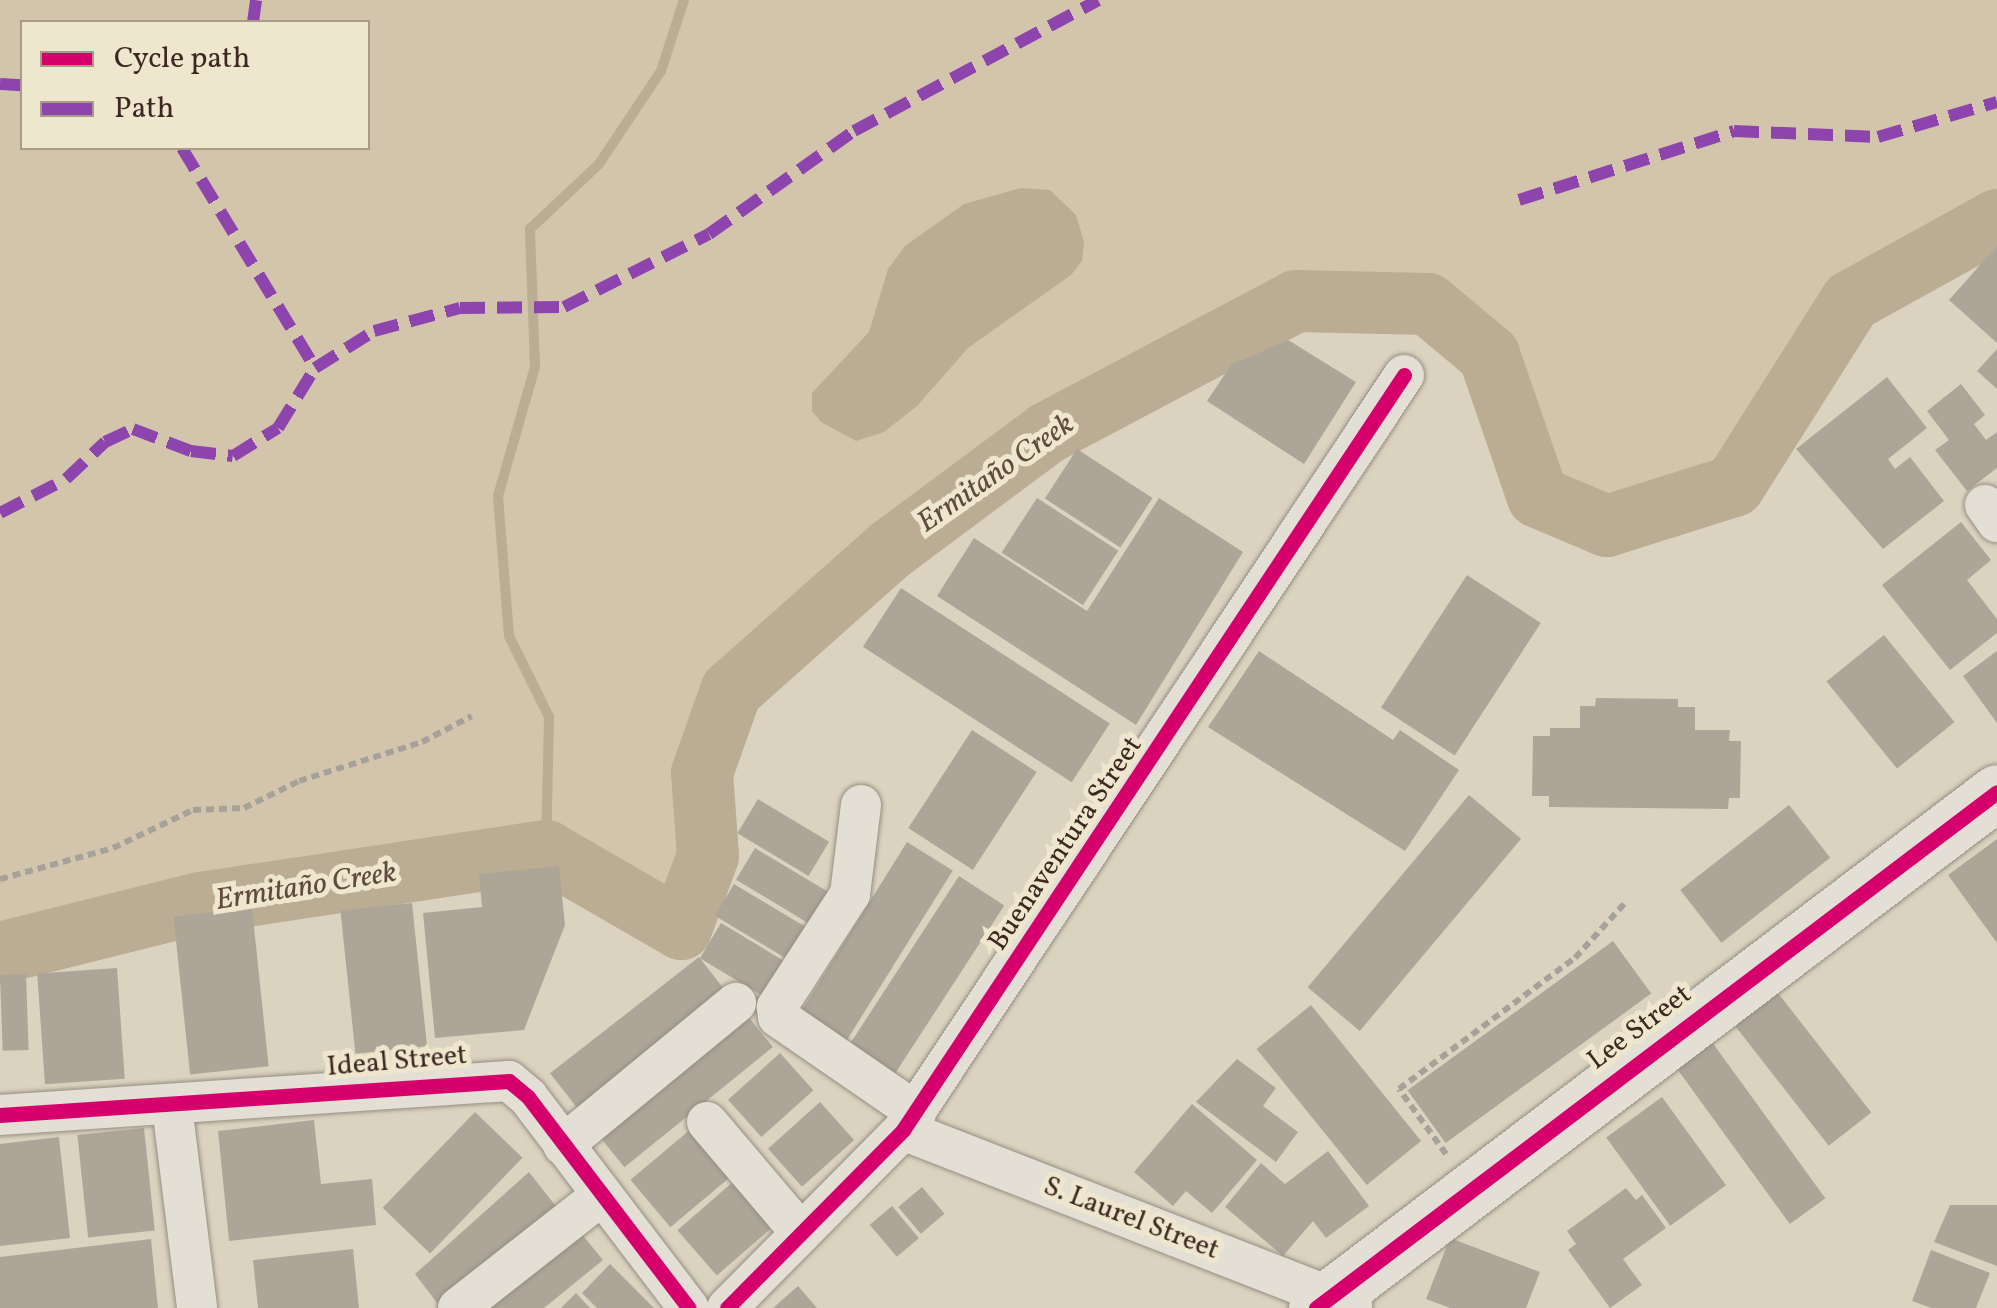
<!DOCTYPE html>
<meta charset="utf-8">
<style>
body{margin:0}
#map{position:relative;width:1997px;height:1308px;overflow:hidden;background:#dbd3bf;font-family:Vollkorn,serif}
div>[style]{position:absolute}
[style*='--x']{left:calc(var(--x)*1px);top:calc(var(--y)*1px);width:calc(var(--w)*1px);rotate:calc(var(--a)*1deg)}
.green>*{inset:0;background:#d2c5ab}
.water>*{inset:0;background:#bbac94}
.stream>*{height:10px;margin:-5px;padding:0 5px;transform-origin:5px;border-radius:5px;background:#bbac94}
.river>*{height:62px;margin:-31px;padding:0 31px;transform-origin:31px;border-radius:31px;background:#bbac94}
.building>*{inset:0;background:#ada698;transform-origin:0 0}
.path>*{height:6px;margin-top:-3px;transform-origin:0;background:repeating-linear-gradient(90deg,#a6a199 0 8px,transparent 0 13px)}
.roads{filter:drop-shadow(0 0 2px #958e82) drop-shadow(0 0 2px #958e82)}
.street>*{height:40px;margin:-20px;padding:0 20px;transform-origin:20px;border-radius:20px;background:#e3dfd5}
.secondary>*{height:55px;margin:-27.5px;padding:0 27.5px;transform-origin:27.5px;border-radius:27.5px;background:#e3dfd5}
.quiet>*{height:12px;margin-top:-6px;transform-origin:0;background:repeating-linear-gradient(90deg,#8e44ad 0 25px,transparent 0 37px)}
.cycleway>*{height:15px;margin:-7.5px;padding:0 7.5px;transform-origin:7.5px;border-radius:7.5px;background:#d6006c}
span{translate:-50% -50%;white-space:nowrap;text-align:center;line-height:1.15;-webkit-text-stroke:10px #efe6ce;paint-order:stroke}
.street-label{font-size:28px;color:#3c2820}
.water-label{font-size:30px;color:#5e4b3d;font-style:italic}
.legend{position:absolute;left:20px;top:20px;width:350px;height:130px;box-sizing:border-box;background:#efe6ce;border:2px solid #a79a88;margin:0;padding:12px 18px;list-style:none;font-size:30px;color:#3c2820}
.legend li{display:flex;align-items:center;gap:20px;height:50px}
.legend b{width:50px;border:2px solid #a79a88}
</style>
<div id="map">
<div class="green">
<i style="clip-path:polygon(evenodd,0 0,1997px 0,1997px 220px,1851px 301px,1734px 486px,1607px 526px,1538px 497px,1499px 399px,1428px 304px,1296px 301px,1047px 433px,891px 549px,731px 691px,702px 773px,708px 856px,681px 929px,546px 851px,201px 903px,0 953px,0 0,22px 22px,368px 22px,368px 148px,22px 148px,22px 22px)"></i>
</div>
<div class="water">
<i style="clip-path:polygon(1021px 188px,1050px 190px,1076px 215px,1084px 242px,1082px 261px,1071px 275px,968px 348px,917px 406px,884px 432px,856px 441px,821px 422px,812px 411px,812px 393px,869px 332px,888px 269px,905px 246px,964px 204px)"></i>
</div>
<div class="stream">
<i style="--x:546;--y:851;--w:134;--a:-88.7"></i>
<i style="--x:549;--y:717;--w:90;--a:-116.3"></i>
<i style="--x:509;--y:636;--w:140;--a:-94.5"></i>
<i style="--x:498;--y:496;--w:134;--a:-74"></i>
<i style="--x:535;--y:367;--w:138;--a:-92.1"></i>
<i style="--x:530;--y:229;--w:95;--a:-43.3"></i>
<i style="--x:599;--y:164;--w:112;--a:-56.3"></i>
<i style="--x:661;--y:71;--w:75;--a:-72.1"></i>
</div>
<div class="river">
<i style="--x:0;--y:953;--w:207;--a:-14"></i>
<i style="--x:201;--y:903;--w:349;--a:-8.6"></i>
<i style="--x:546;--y:851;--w:156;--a:30"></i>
<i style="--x:681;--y:929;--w:78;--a:-69.7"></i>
<i style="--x:708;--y:856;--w:83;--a:-94.1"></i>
<i style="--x:702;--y:773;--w:87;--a:-70.5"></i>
<i style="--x:731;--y:691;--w:214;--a:-41.6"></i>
<i style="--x:891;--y:549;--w:194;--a:-36.6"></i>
<i style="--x:1047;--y:433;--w:282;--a:-27.9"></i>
<i style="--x:1296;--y:301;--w:132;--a:1.3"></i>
<i style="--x:1428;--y:304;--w:80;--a:39.9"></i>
<i style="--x:1489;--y:355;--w:150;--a:71"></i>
<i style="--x:1538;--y:497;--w:75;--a:22.8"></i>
<i style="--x:1607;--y:526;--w:133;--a:-17.5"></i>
<i style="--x:1734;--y:486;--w:219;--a:-57.7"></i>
<i style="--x:1851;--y:301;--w:167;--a:-29"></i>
</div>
<div class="building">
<i style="clip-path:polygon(1997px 246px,1997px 343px,1949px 300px)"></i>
<i style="clip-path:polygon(1288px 340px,1356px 382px,1304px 464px,1207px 401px,1231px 365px)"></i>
<i style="clip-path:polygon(1997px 349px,1997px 389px,1977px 371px)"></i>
<i style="clip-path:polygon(1887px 377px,1927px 428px,1888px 459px,1895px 469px,1910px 457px,1944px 501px,1883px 549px,1796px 449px)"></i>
<i style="clip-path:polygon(1961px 384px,1985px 415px,1974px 424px,1986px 440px,1997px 432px,1997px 468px,1967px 491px,1935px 450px,1949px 440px,1927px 411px)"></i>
<i style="left:1077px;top:449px;width:90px;height:59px;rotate:33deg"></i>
<i style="left:1037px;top:498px;width:97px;height:65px;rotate:33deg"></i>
<i style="clip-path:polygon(1159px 498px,1243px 552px,1136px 725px,937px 596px,974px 538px,1087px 611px)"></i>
<i style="clip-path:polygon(1961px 522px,1991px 560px,1967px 580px,1997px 619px,1997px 633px,1950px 670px,1882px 585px)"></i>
<i style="left:1467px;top:575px;width:88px;height:158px;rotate:33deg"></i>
<i style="left:901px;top:588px;width:249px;height:70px;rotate:33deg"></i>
<i style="left:1884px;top:635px;width:112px;height:74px;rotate:51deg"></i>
<i style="clip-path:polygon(1259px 651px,1393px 740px,1400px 730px,1459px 770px,1405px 851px,1208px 727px)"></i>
<i style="clip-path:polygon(1997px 651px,1997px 723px,1963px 676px)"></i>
<i style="clip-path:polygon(1596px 698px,1678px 699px,1678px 707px,1695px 707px,1695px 730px,1730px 730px,1729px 741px,1741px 741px,1740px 798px,1729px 798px,1728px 809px,1549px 807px,1549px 796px,1532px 796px,1533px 736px,1550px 736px,1550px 728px,1580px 728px,1580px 706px,1595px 706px)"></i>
<i style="left:972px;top:730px;width:77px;height:117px;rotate:33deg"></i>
<i style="left:1469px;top:795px;width:68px;height:251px;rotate:40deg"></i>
<i style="left:758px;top:799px;width:83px;height:40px;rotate:31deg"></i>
<i style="left:1789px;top:805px;width:67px;height:138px;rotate:52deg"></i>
<i style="clip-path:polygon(1997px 839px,1997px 943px,1948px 875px)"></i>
<i style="left:907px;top:842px;width:54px;height:217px;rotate:32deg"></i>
<i style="left:755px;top:848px;width:87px;height:37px;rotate:31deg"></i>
<i style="clip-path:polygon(559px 866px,565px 925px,524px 1030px,435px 1038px,423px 913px,482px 907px,479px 874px)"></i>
<i style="left:959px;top:876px;width:54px;height:213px;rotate:33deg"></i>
<i style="left:734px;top:884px;width:91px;height:37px;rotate:31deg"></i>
<i style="left:412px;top:903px;width:144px;height:72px;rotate:84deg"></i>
<i style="left:252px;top:908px;width:159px;height:79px;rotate:84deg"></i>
<i style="left:721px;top:923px;width:77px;height:41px;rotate:31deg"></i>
<i style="left:1613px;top:941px;width:65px;height:254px;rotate:54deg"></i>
<i style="left:699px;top:957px;width:51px;height:189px;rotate:52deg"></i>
<i style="left:117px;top:968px;width:111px;height:80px;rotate:86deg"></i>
<i style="left:26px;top:974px;width:76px;height:26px;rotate:88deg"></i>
<i style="left:1774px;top:988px;width:158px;height:54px;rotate:52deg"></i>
<i style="left:1311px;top:1005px;width:175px;height:70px;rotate:51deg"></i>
<i style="left:742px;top:1009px;width:49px;height:191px;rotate:51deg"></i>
<i style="left:1709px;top:1038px;width:198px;height:44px;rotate:54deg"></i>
<i style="left:780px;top:1053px;width:50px;height:70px;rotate:48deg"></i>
<i style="clip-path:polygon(1237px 1059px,1276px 1088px,1263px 1106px,1298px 1132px,1276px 1162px,1196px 1102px)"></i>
<i style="left:1662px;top:1097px;width:109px;height:69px;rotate:54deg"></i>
<i style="left:820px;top:1102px;width:51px;height:70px;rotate:48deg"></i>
<i style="clip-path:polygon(1192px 1104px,1257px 1160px,1212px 1213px,1186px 1191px,1173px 1206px,1134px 1172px)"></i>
<i style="left:475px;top:1112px;width:66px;height:133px;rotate:44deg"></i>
<i style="clip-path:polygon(314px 1120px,321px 1184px,372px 1179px,376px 1225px,229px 1241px,218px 1131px)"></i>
<i style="left:144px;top:1128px;width:103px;height:67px;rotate:84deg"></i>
<i style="left:691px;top:1129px;width:62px;height:79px;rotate:50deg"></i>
<i style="clip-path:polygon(59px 1137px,70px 1238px,0 1246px,0 1144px)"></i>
<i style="clip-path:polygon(1328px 1151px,1369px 1206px,1326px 1238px,1313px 1221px,1283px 1256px,1225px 1207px,1261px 1163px,1285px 1184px)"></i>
<i style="clip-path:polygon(529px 1172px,562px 1214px,441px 1308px,415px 1274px)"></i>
<i style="left:734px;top:1181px;width:60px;height:75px;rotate:49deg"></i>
<i style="left:922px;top:1187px;width:35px;height:31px;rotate:50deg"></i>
<i style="clip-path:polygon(1626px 1188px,1636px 1200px,1642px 1195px,1666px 1228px,1623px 1259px,1642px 1285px,1610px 1308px,1568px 1250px,1576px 1244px,1567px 1231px)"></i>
<i style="clip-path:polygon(1950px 1205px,1997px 1205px,1997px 1266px,1934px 1242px)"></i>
<i style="left:892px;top:1206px;width:42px;height:29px;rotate:50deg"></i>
<i style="clip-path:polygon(571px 1221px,603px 1260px,544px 1308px,465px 1308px)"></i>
<i style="clip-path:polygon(1450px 1238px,1540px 1272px,1526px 1308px,1450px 1308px,1426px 1299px)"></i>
<i style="clip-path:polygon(151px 1239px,158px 1308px,0 1308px,0 1257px)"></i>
<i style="clip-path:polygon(353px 1249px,359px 1308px,258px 1308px,253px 1260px)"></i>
<i style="clip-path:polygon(1931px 1250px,1990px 1273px,1976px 1308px,1931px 1308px,1912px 1301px)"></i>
<i style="clip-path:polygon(610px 1264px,654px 1308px,597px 1308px,582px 1293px)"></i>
<i style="clip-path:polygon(798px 1286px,817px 1308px,773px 1308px)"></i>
<i style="clip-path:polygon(576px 1293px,590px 1308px,561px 1308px)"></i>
</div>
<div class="path">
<i style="--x:0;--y:879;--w:117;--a:-15.3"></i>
<i style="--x:113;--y:848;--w:89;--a:-25.4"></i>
<i style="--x:193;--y:810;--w:51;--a:-2.2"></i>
<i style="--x:244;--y:808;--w:61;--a:-26.1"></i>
<i style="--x:299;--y:781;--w:129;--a:-17.6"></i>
<i style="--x:422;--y:742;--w:56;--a:-27.5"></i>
<i style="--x:1446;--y:1154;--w:80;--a:-125.9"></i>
<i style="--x:1399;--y:1089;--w:219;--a:-36.7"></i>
<i style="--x:1575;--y:958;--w:73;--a:-47.8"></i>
</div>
<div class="roads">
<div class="street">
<i style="--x:1985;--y:505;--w:21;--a:55"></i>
<i style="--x:861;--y:805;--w:90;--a:97"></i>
<i style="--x:850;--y:894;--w:135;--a:122.9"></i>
<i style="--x:777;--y:1007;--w:10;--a:84"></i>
<i style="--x:778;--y:1017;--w:168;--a:34.5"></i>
<i style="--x:172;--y:1106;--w:204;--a:82.9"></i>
<i style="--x:0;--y:1115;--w:510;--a:-3.82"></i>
<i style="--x:509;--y:1081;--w:25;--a:40"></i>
<i style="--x:528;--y:1097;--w:265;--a:52.7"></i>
<i style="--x:707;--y:1122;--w:145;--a:49.7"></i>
<i style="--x:903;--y:1130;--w:482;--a:21.3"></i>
<i style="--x:563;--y:1145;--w:224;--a:-39.4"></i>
<i style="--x:458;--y:1308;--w:183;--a:-38.1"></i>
<i style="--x:727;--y:1308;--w:250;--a:-45.3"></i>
<i style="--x:903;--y:1130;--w:906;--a:-56.43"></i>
</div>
<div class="secondary">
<i style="--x:1316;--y:1308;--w:854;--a:-37.15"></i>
</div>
</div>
<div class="quiet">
<i style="--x:253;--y:22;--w:22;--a:-82"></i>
<i style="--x:0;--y:84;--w:22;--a:3"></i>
<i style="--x:182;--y:148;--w:257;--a:58.8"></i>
<i style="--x:1519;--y:200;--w:226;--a:-17.8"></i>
<i style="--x:1734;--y:131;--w:144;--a:2.4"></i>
<i style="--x:1878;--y:137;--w:124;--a:-16.4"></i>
<i style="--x:0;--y:513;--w:74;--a:-27.3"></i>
<i style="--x:66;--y:479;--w:54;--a:-43.5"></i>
<i style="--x:105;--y:442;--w:31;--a:-25"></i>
<i style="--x:133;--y:429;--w:62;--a:20.8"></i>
<i style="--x:191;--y:451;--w:42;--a:6.8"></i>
<i style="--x:233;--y:456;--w:53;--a:-31.9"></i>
<i style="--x:278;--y:428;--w:70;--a:-58.3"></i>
<i style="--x:315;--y:368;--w:70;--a:-32.1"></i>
<i style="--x:374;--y:331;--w:89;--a:-15"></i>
<i style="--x:460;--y:308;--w:104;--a:-0.6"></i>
<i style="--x:564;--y:307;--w:162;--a:-26.7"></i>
<i style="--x:709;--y:234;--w:178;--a:-35.4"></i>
<i style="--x:854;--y:131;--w:277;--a:-28.2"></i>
</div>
<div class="cycleway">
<i style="--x:0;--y:1115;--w:510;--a:-3.82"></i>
<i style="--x:509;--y:1081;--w:25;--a:40"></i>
<i style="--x:528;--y:1097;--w:265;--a:52.7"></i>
<i style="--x:727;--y:1308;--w:250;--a:-45.3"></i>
<i style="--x:903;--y:1130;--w:906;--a:-56.43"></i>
<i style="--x:1316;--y:1308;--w:854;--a:-37.15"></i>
</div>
<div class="street-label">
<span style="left:1066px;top:844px;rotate:-56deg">Buenaventura Street</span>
<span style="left:1640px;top:1028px;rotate:-37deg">Lee Street</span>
<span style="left:397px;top:1062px;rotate:-5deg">Ideal Street</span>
<span style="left:1131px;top:1219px;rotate:21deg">S. Laurel Street</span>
</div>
<div class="water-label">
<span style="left:996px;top:474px;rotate:-35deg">Ermitaño Creek</span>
<span style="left:306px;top:887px;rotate:-9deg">Ermitaño Creek</span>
</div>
<ul class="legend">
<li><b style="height:12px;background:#d6006c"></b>Cycle path</li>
<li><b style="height:12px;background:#8e44ad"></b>Path</li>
</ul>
</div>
